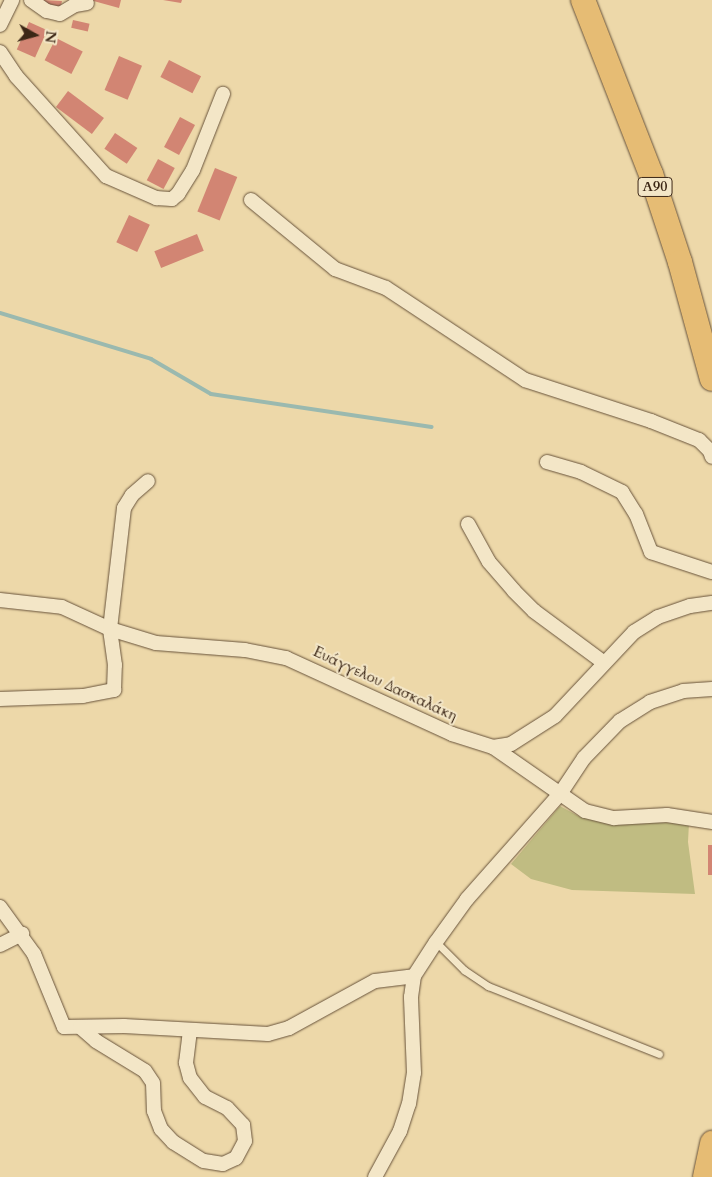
<!DOCTYPE html>
<meta charset="utf-8">
<style>
body{margin:0}
#map{position:relative;width:712px;height:1177px;overflow:hidden;background:#edd8a9;font-family:Cardo,serif}
div>[style]{position:absolute}
[style*='--x']{left:calc(var(--x)*1px);top:calc(var(--y)*1px);width:calc(var(--w)*1px);rotate:calc(var(--a)*1deg)}
.green>*{inset:0;background:#c0bc82}
.stream>*{height:4px;margin:-2px;padding:0 2px;transform-origin:2px;border-radius:2px;background:#9ab9af}
.building>*{inset:0;background:#d28573;transform-origin:0 0}
.roads{filter:drop-shadow(0 0 1px #68533b) drop-shadow(0 0 1px #68533b)}
.service>*{height:7px;margin:-3.5px;padding:0 3.5px;transform-origin:3.5px;border-radius:3.5px;background:#f3e6c7}
.minor>*{height:14px;margin:-7px;padding:0 7px;transform-origin:7px;border-radius:7px;background:#f3e6c7}
.motorway>*{height:24px;margin:-12px;padding:0 12px;transform-origin:12px;border-radius:12px;background:#e6bc74}
span{translate:-50% -50%;white-space:nowrap;text-align:center;line-height:1.15;-webkit-text-stroke:4px #f3e6c7;paint-order:stroke}
.shield-label span{padding:1px 4px;background:#f3e6c7;border:1px solid;border-radius:4px;-webkit-text-stroke-width:0}
.shield-label{font-size:14px;color:#3c2716;font-weight:700}
.street-label{font-size:15px;color:#3c2716}
.north{position:absolute;left:10px;top:10px;width:50px;height:50px;-webkit-text-stroke:4px #f3e6c7;paint-order:stroke;rotate:97deg;font-size:14px;font-weight:700;line-height:20px;text-align:center;color:#3c2716}
.north::after{content:'';display:block;margin:auto;width:18px;height:22px;background:#3c2716;clip-path:polygon(50% 0,100% 100%,50% 72%,0 100%)}
</style>
<div id="map">
<div class="green">
<i style="clip-path:polygon(560px 806px,580px 817px,609px 821px,689px 823px,688px 842px,695px 894px,572px 890px,531px 879px,511px 864px)"></i>
</div>
<div class="stream">
<i style="--x:0;--y:313;--w:158;--a:16.9"></i>
<i style="--x:151;--y:359;--w:69;--a:30.3"></i>
<i style="--x:211;--y:394;--w:223;--a:8.5"></i>
</div>
<div class="building">
<i style="clip-path:polygon(43px 0,62px 1px,60px 10px,41px 6px)"></i>
<i style="clip-path:polygon(90px 0,121px 0,119px 8px)"></i>
<i style="clip-path:polygon(163px 0,182px 0,181px 3px)"></i>
<i style="left:73px;top:20px;width:17px;height:8px;rotate:13deg"></i>
<i style="left:29px;top:22px;width:20px;height:30px;rotate:24deg"></i>
<i style="left:56px;top:38px;width:30px;height:25px;rotate:27deg"></i>
<i style="left:119px;top:56px;width:25px;height:37px;rotate:23deg"></i>
<i style="left:169px;top:60px;width:36px;height:19px;rotate:27deg"></i>
<i style="left:68px;top:91px;width:45px;height:20px;rotate:37deg"></i>
<i style="left:180px;top:117px;width:17px;height:34px;rotate:28deg"></i>
<i style="left:115px;top:133px;width:27px;height:19px;rotate:34deg"></i>
<i style="left:158px;top:159px;width:19px;height:24px;rotate:28deg"></i>
<i style="left:215px;top:168px;width:24px;height:47px;rotate:22deg"></i>
<i style="left:129px;top:215px;width:23px;height:30px;rotate:25deg"></i>
<i style="left:197px;top:234px;width:18px;height:46px;rotate:68deg"></i>
<i style="left:708px;top:845px;width:4px;height:30px"></i>
</div>
<div class="roads">
<div class="service">
<i style="--x:436;--y:942;--w:40;--a:45"></i>
<i style="--x:464;--y:970;--w:29;--a:34"></i>
<i style="--x:488;--y:986;--w:184;--a:21.7"></i>
</div>
<div class="minor">
<i style="--x:31;--y:0;--w:19;--a:35"></i>
<i style="--x:47;--y:11;--w:13;--a:13"></i>
<i style="--x:60;--y:14;--w:17;--a:-31"></i>
<i style="--x:75;--y:5;--w:12;--a:-9"></i>
<i style="--x:0;--y:25;--w:28;--a:-64"></i>
<i style="--x:0;--y:52;--w:29;--a:56"></i>
<i style="--x:16;--y:76;--w:135;--a:48"></i>
<i style="--x:106;--y:176;--w:55;--a:23.7"></i>
<i style="--x:156;--y:198;--w:16;--a:4"></i>
<i style="--x:172;--y:199;--w:8;--a:-40"></i>
<i style="--x:178;--y:194;--w:28;--a:-58"></i>
<i style="--x:193;--y:170;--w:82;--a:-68.5"></i>
<i style="--x:251;--y:200;--w:109;--a:39.4"></i>
<i style="--x:335;--y:269;--w:54;--a:20.4"></i>
<i style="--x:386;--y:288;--w:167;--a:33.5"></i>
<i style="--x:525;--y:380;--w:133;--a:18"></i>
<i style="--x:651;--y:421;--w:52;--a:21.6"></i>
<i style="--x:699;--y:440;--w:16;--a:45"></i>
<i style="--x:710;--y:451;--w:6;--a:72"></i>
<i style="--x:547;--y:462;--w:35;--a:16"></i>
<i style="--x:581;--y:472;--w:46;--a:26"></i>
<i style="--x:622;--y:492;--w:26;--a:58"></i>
<i style="--x:636;--y:514;--w:41;--a:68.5"></i>
<i style="--x:651;--y:552;--w:64;--a:18.2"></i>
<i style="--x:468;--y:524;--w:43;--a:61.1"></i>
<i style="--x:489;--y:562;--w:38;--a:49"></i>
<i style="--x:514;--y:591;--w:28;--a:45"></i>
<i style="--x:534;--y:611;--w:86;--a:36.5"></i>
<i style="--x:0;--y:600;--w:62;--a:6.4"></i>
<i style="--x:62;--y:607;--w:53;--a:24.6"></i>
<i style="--x:110;--y:629;--w:48;--a:16.9"></i>
<i style="--x:156;--y:643;--w:89;--a:4.5"></i>
<i style="--x:245;--y:650;--w:42;--a:11"></i>
<i style="--x:286;--y:658;--w:183;--a:24.6"></i>
<i style="--x:452;--y:734;--w:43;--a:17.6"></i>
<i style="--x:493;--y:747;--w:18;--a:-9"></i>
<i style="--x:511;--y:744;--w:52;--a:-32.5"></i>
<i style="--x:555;--y:716;--w:115;--a:-46.8"></i>
<i style="--x:634;--y:632;--w:28;--a:-32"></i>
<i style="--x:658;--y:617;--w:34;--a:-19"></i>
<i style="--x:690;--y:606;--w:22;--a:-8"></i>
<i style="--x:0;--y:699;--w:83;--a:-2.1"></i>
<i style="--x:83;--y:696;--w:32;--a:-11"></i>
<i style="--x:114;--y:690;--w:25;--a:-88"></i>
<i style="--x:115;--y:665;--w:36;--a:-98"></i>
<i style="--x:110;--y:629;--w:122;--a:-83.4"></i>
<i style="--x:124;--y:508;--w:15;--a:-58"></i>
<i style="--x:132;--y:495;--w:21;--a:-41"></i>
<i style="--x:493;--y:747;--w:112;--a:34.8"></i>
<i style="--x:585;--y:811;--w:30;--a:14"></i>
<i style="--x:614;--y:818;--w:53;--a:-3.2"></i>
<i style="--x:667;--y:815;--w:46;--a:8.8"></i>
<i style="--x:0;--y:907;--w:58;--a:54.1"></i>
<i style="--x:34;--y:954;--w:79;--a:67.7"></i>
<i style="--x:64;--y:1027;--w:60;--a:-1"></i>
<i style="--x:124;--y:1026;--w:144;--a:3.2"></i>
<i style="--x:268;--y:1034;--w:22;--a:-16"></i>
<i style="--x:289;--y:1028;--w:98;--a:-28.7"></i>
<i style="--x:375;--y:981;--w:39;--a:-7"></i>
<i style="--x:0;--y:945;--w:25;--a:-27"></i>
<i style="--x:80;--y:1027;--w:21;--a:41"></i>
<i style="--x:96;--y:1041;--w:57;--a:31.5"></i>
<i style="--x:145;--y:1071;--w:14;--a:56"></i>
<i style="--x:153;--y:1083;--w:28;--a:88"></i>
<i style="--x:154;--y:1111;--w:19;--a:69"></i>
<i style="--x:161;--y:1129;--w:18;--a:47"></i>
<i style="--x:173;--y:1142;--w:36;--a:32"></i>
<i style="--x:204;--y:1161;--w:19;--a:9"></i>
<i style="--x:223;--y:1164;--w:14;--a:-25"></i>
<i style="--x:236;--y:1158;--w:19;--a:-62"></i>
<i style="--x:245;--y:1141;--w:16;--a:-97"></i>
<i style="--x:243;--y:1125;--w:23;--a:-133"></i>
<i style="--x:227;--y:1108;--w:25;--a:-153"></i>
<i style="--x:205;--y:1097;--w:24;--a:-128"></i>
<i style="--x:190;--y:1078;--w:16;--a:-105"></i>
<i style="--x:186;--y:1063;--w:33;--a:-83"></i>
<i style="--x:375;--y:1177;--w:52;--a:-61.5"></i>
<i style="--x:400;--y:1131;--w:28;--a:-72"></i>
<i style="--x:409;--y:1104;--w:31;--a:-81"></i>
<i style="--x:414;--y:1073;--w:76;--a:-92.3"></i>
<i style="--x:411;--y:997;--w:21;--a:-82"></i>
<i style="--x:414;--y:976;--w:40;--a:-57.1"></i>
<i style="--x:436;--y:942;--w:53;--a:-54.2"></i>
<i style="--x:467;--y:899;--w:140;--a:-48.5"></i>
<i style="--x:560;--y:794;--w:43;--a:-56.3"></i>
<i style="--x:584;--y:758;--w:52;--a:-45.8"></i>
<i style="--x:620;--y:721;--w:36;--a:-32"></i>
<i style="--x:650;--y:702;--w:35;--a:-18"></i>
<i style="--x:683;--y:691;--w:29;--a:-4"></i>
</div>
<div class="motorway">
<i style="--x:583;--y:0;--w:187;--a:68.7"></i>
<i style="--x:651;--y:174;--w:93;--a:71.8"></i>
<i style="--x:680;--y:262;--w:121;--a:74.7"></i>
<i style="--x:705;--y:1177;--w:35;--a:-78"></i>
</div>
</div>
<div class="shield-label">
<span style="left:655px;top:187px">Α90</span>
</div>
<div class="street-label">
<span style="left:385px;top:684px;rotate:25deg">Ευάγγελου Δασκαλάκη</span>
</div>
<div class="north">N</div>
</div>
